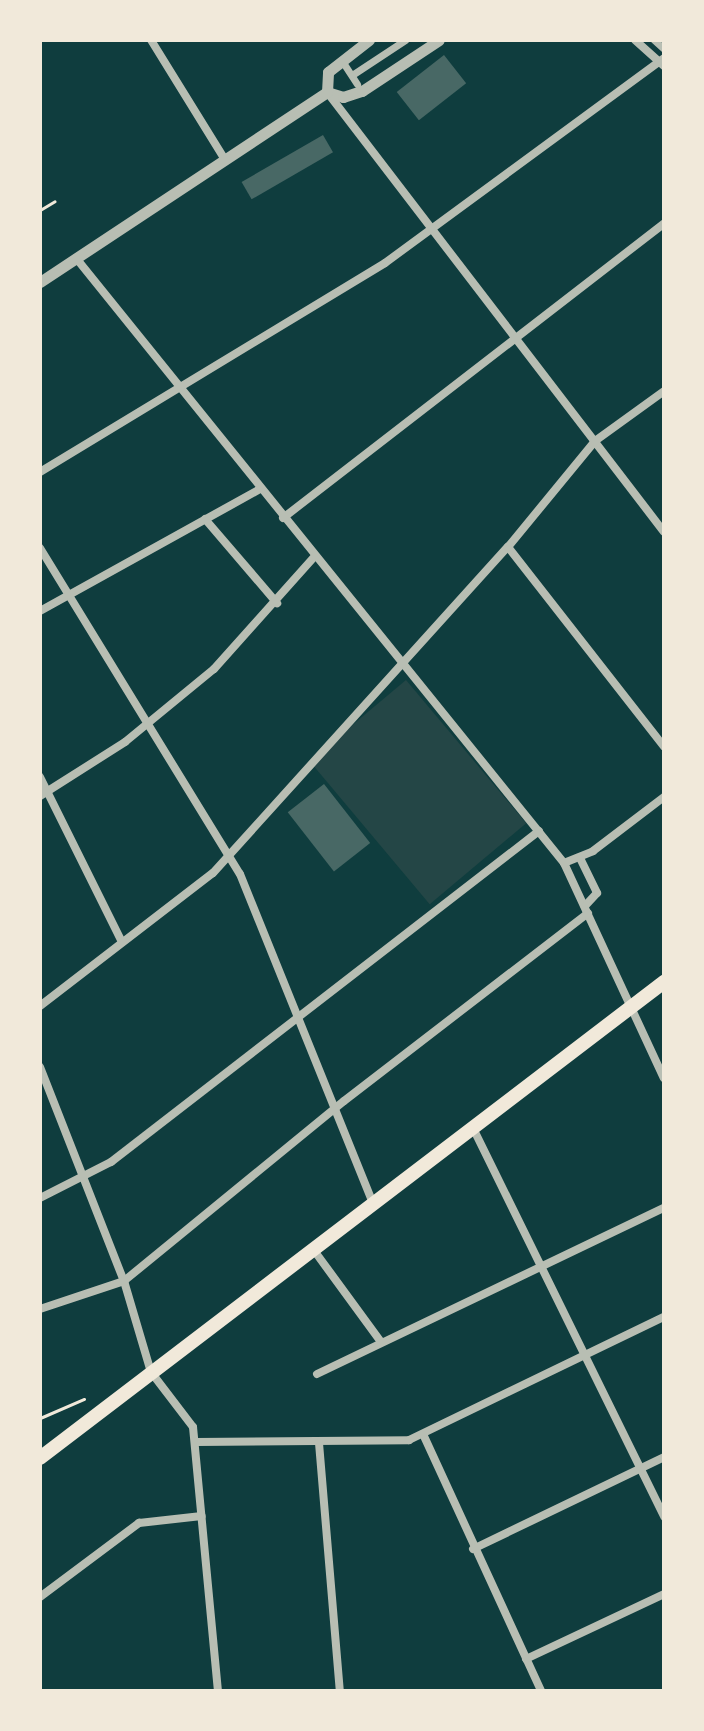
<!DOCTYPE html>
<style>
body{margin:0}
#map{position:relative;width:704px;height:1731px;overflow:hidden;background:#0f3d3e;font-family:Arial,sans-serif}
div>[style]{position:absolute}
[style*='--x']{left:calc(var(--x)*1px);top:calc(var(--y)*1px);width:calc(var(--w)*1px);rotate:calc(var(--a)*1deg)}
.green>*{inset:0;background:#244646;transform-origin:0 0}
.building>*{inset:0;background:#486865;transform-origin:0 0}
.path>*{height:3px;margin:-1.5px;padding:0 1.5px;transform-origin:1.5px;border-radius:1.5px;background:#f1e9da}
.pedestrian>*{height:7px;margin:-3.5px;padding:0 3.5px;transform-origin:3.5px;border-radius:3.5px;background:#b8beb3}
.minor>*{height:8px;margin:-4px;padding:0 4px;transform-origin:4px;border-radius:4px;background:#b8beb3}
.tertiary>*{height:11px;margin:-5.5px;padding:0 5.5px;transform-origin:5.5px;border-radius:5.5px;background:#b8beb3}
.primary>*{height:14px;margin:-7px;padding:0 7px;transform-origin:7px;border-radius:7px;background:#f1e9da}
span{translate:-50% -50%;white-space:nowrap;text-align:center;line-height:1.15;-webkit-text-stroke:8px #f1e9da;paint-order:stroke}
.frame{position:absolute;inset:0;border:42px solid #f1e9da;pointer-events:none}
</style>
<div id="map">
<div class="green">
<i style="left:406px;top:680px;width:187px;height:126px;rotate:50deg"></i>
</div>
<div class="building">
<i style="left:444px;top:55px;width:36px;height:60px;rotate:52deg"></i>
<i style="left:323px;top:135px;width:20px;height:94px;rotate:60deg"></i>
<i style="left:324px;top:784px;width:75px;height:46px;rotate:52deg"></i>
</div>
<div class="path">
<i style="--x:40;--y:210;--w:17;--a:-31"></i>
<i style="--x:40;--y:1418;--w:48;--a:-23.4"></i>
</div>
<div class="pedestrian">
<i style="--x:654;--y:40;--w:13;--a:42"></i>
<i style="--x:344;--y:64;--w:24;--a:57"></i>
<i style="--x:352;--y:75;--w:64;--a:-33.4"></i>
</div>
<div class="minor">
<i style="--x:151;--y:40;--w:141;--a:58.3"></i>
<i style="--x:635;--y:40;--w:39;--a:42"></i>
<i style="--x:327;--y:92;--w:554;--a:52.55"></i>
<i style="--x:76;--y:258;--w:777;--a:51.11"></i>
<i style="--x:564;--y:863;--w:237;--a:65.1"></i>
<i style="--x:40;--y:472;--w:403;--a:-31.2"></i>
<i style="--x:385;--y:263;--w:346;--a:-36.3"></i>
<i style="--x:283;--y:518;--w:482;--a:-37.7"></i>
<i style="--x:205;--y:519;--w:111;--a:49.4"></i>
<i style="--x:508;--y:547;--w:254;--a:52"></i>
<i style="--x:40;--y:548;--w:382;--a:58.5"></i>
<i style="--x:240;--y:874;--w:355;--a:68"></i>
<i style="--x:40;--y:611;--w:252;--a:-29"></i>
<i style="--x:40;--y:777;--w:184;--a:63.6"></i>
<i style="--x:40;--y:796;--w:101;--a:-32.4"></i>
<i style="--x:125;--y:742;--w:115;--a:-39.4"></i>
<i style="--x:214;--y:669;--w:152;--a:-48.2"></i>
<i style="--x:580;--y:858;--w:39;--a:64"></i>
<i style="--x:597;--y:893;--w:18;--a:133"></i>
<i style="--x:564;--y:863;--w:31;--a:-22"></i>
<i style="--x:593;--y:851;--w:89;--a:-37.3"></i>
<i style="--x:40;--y:1006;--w:218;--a:-37.6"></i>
<i style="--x:213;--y:873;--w:440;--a:-47.9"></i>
<i style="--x:508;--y:547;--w:137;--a:-50.6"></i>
<i style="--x:595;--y:441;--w:85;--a:-35.9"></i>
<i style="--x:40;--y:1067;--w:230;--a:68.6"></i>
<i style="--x:124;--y:1281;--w:95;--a:73.5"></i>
<i style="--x:151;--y:1372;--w:69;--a:52.6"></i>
<i style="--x:193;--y:1427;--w:265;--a:84.6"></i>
<i style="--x:472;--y:1126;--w:436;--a:63.8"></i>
<i style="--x:40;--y:1198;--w:80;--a:-26.9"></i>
<i style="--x:111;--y:1162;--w:541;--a:-37.72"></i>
<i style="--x:313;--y:1249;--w:115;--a:53.8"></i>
<i style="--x:40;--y:1309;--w:89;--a:-18.4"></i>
<i style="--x:124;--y:1281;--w:284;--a:-39.3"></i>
<i style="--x:344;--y:1101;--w:308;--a:-37.6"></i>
<i style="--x:317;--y:1374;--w:385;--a:-25.6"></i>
<i style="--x:423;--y:1434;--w:283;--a:65.3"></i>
<i style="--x:196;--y:1442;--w:213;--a:-0.5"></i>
<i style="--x:409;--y:1440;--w:283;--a:-25.8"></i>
<i style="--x:319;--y:1443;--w:249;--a:85.2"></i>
<i style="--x:473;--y:1549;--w:212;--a:-25.7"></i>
<i style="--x:40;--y:1597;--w:124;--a:-36.8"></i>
<i style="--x:139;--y:1523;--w:63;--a:-6.3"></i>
<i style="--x:526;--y:1659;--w:153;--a:-25.2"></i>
</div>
<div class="tertiary">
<i style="--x:327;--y:92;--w:17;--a:17"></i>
<i style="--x:343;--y:97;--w:20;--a:-18"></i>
<i style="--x:362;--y:91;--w:92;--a:-33.5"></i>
<i style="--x:327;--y:92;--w:20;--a:-87"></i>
<i style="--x:328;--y:72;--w:52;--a:-38"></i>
<i style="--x:40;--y:282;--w:344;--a:-33.5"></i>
</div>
<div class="primary">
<i style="--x:40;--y:1458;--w:785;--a:-37.34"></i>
</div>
<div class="frame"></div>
</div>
